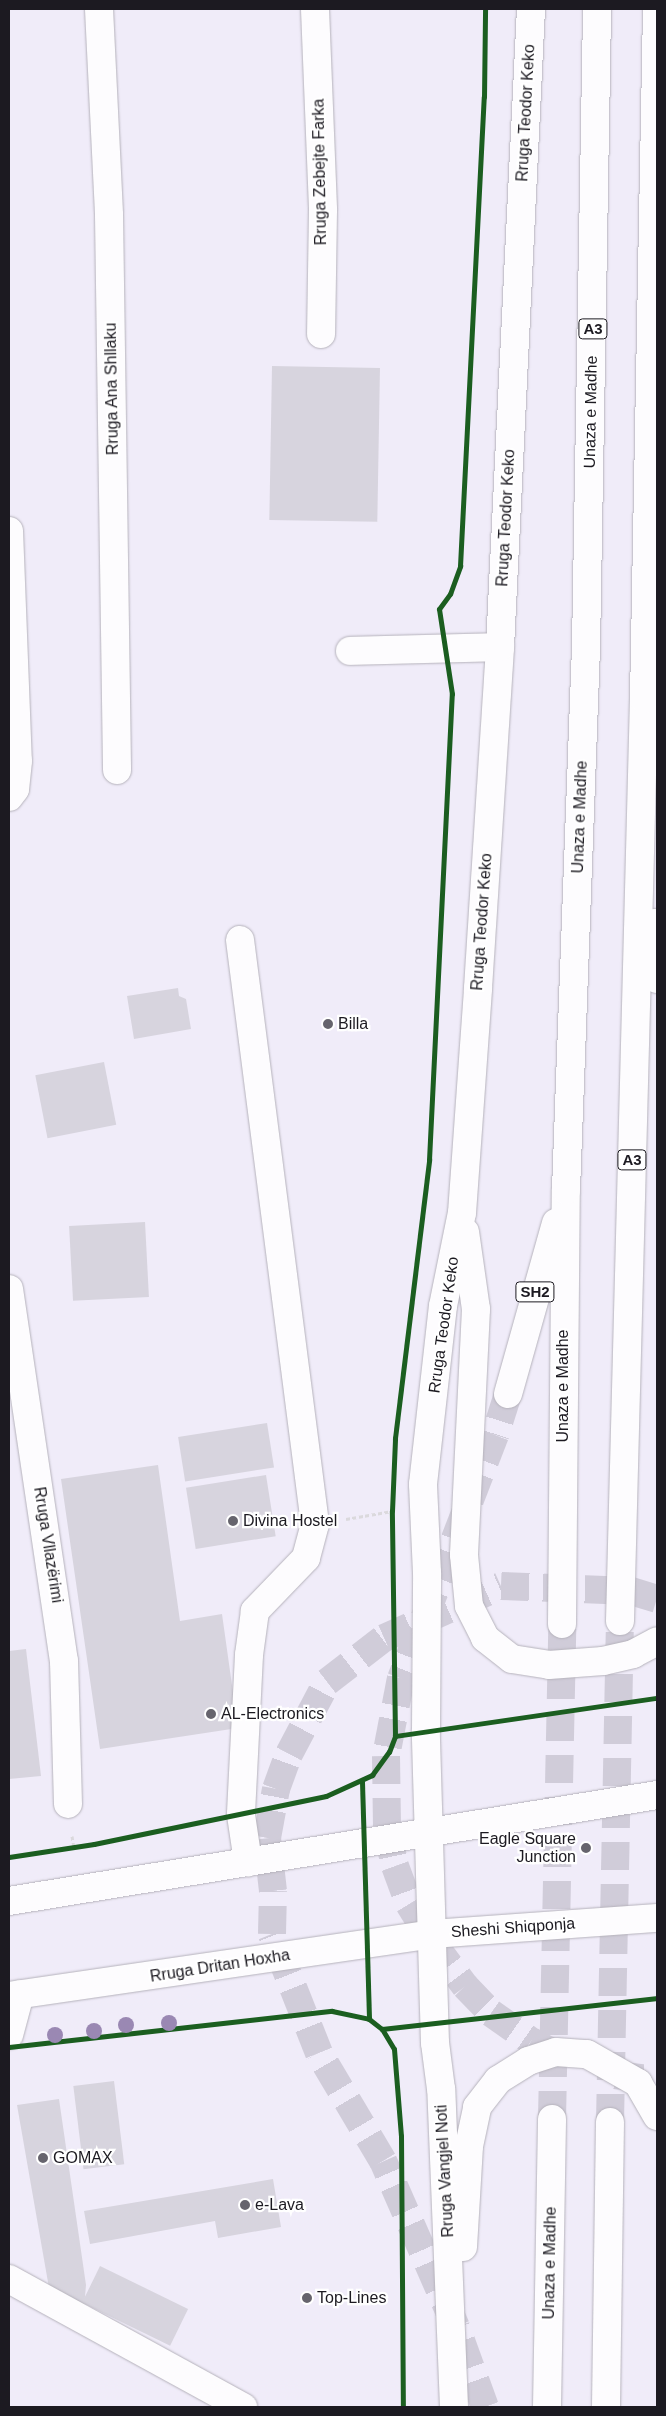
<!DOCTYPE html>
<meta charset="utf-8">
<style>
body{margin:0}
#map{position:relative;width:666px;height:2416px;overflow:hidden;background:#f0ecf9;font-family:Arial,sans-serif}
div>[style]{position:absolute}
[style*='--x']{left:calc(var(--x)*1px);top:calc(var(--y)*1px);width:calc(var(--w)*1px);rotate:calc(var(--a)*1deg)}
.building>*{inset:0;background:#d7d4de;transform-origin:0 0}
.highway-tunnel>*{height:28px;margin-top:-14px;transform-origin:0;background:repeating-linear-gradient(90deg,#d0ccd9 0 28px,transparent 0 42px)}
.path>*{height:3px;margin-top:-1.5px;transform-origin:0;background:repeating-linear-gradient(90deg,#dbd9dd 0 4px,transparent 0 6.5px)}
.roads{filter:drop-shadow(0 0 1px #b5b2bb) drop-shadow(0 0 1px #b5b2bb)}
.minor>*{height:28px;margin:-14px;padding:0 14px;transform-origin:14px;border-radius:14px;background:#fdfcfe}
.major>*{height:28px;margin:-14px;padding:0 14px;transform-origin:14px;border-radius:14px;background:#fdfcfe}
.highway>*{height:28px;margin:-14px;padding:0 14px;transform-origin:14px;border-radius:14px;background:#fdfcfe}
.cycleway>*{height:5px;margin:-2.5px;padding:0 2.5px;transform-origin:2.5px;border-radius:2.5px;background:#1b5e20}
.trees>*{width:16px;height:16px;margin:-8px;border-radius:50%;background:#9a88b3}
.dots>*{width:14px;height:14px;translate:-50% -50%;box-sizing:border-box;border:2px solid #fff;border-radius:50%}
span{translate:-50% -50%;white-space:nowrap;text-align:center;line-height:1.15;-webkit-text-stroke:4.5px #fff;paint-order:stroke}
.shield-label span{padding:1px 4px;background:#fff;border:1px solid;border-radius:4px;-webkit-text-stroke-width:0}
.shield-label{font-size:15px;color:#1c1a21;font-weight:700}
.street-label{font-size:16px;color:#1c1a21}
.poi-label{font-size:16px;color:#1c1a21}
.left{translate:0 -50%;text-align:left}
.right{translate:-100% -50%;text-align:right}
.frame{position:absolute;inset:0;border:10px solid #1c1a21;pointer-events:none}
</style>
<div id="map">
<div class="building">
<i style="left:272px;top:366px;width:108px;height:154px;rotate:1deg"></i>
<i style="clip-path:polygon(178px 988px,179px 996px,186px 999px,191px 1029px,134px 1039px,127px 996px)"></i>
<i style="left:104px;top:1062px;width:64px;height:70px;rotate:79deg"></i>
<i style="left:145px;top:1222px;width:75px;height:76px;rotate:87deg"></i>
<i style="left:267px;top:1423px;width:45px;height:90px;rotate:81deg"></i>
<i style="clip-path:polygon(158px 1465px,180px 1621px,222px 1614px,238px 1728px,100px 1749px,61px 1479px)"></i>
<i style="left:266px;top:1475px;width:62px;height:81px;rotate:81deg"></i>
<i style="clip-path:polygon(26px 1649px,41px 1776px,9px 1779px,9px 1651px)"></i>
<i style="left:114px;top:2081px;width:84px;height:41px;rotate:83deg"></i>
<i style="clip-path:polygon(59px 2099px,86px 2285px,84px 2308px,49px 2288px,17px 2105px)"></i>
<i style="clip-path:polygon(273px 2179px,281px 2227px,218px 2238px,215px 2221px,90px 2244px,84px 2211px)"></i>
<i style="left:100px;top:2266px;width:98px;height:41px;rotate:26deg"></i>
</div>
<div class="highway-tunnel">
<i style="--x:508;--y:1394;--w:43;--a:107.6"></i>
<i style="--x:495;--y:1435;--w:261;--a:111.1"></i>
<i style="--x:401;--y:1678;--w:79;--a:100.9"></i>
<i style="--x:386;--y:1756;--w:73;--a:89.2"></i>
<i style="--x:387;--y:1829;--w:38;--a:78"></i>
<i style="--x:395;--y:1866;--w:40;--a:69.8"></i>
<i style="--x:409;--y:1904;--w:46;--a:58.4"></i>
<i style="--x:433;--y:1943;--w:54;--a:53.3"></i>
<i style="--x:465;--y:1986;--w:37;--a:46"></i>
<i style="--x:491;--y:2013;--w:49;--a:35"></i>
<i style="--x:531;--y:2041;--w:43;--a:27.8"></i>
<i style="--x:615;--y:2075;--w:42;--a:6.8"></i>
<i style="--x:552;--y:2119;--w:495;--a:-88.8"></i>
<i style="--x:610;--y:2122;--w:501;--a:-88.86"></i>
<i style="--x:485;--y:2407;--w:85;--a:-109.9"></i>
<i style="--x:456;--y:2327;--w:181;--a:-113.7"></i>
<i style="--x:383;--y:2161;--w:126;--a:-120.7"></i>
<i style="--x:319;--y:2053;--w:128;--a:-111.6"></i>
<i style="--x:272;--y:1934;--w:43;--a:-88.7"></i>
<i style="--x:273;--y:1891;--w:53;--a:-96.5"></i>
<i style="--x:267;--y:1838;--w:50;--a:-79.6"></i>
<i style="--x:276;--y:1789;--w:37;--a:-70"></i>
<i style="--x:289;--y:1754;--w:81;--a:-62.2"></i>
<i style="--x:327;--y:1682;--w:72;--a:-37.7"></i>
<i style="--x:384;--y:1638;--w:128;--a:-24"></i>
<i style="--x:501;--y:1586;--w:130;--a:2.2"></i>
<i style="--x:631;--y:1591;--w:27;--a:17"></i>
</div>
<div class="path">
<i style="--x:346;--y:1519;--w:47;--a:-9.9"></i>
<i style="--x:72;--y:1836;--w:11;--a:80"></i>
</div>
<div class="roads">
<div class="minor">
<i style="--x:99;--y:9;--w:206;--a:87.2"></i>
<i style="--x:109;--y:215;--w:555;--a:89.17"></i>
<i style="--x:315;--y:9;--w:201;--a:87.7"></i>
<i style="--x:323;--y:210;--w:124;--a:90.9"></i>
<i style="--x:9;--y:531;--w:230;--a:87.8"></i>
<i style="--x:18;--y:761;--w:28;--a:96"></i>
<i style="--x:15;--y:789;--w:10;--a:127"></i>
<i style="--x:350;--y:651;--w:150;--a:-1.5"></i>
<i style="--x:240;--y:940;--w:589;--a:82.68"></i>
<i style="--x:315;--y:1524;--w:35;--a:105"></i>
<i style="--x:306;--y:1558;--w:74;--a:133.9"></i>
<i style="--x:255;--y:1611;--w:44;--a:97.8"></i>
<i style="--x:249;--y:1655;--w:160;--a:92.9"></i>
<i style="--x:241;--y:1815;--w:48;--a:81.5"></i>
<i style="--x:9;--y:1289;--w:376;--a:81.6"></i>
<i style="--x:64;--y:1661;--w:143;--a:88.4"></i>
<i style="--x:9;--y:2035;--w:42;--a:-75"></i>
<i style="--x:9;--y:2279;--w:267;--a:28.7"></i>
</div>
<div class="major">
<i style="--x:465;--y:1232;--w:78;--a:81.9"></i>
<i style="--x:476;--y:1309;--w:246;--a:92.8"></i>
<i style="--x:464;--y:1555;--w:51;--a:84.4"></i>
<i style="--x:469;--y:1606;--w:36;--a:63"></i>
<i style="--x:485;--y:1638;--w:34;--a:38"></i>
<i style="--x:512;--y:1659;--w:37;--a:9"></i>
<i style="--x:549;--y:1665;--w:54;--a:-4.2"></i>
<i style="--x:603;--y:1661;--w:31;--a:-13"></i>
<i style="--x:633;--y:1654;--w:27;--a:-28"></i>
<i style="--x:9;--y:1901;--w:657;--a:-9.29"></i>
<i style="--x:9;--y:1996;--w:428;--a:-8.3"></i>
<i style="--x:432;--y:1934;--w:226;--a:-4.1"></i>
<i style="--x:463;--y:2247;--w:101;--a:-86.6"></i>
<i style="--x:469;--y:2146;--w:40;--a:-78"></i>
<i style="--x:477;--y:2107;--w:34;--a:-52"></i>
<i style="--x:498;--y:2080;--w:36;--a:-32"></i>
<i style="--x:528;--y:2061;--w:29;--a:-18"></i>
<i style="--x:556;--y:2052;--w:31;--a:4"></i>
<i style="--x:587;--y:2054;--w:59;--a:29.6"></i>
<i style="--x:638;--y:2083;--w:38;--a:60"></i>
<i style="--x:454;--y:2407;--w:318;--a:-92.3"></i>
<i style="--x:441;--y:2089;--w:46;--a:-97.4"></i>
<i style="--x:435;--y:2043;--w:312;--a:-91.7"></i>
<i style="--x:426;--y:1731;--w:158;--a:-89.6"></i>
<i style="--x:427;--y:1573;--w:89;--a:-92.6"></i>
<i style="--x:423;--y:1484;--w:179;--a:-83.6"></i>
<i style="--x:443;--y:1306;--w:95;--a:-78.5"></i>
<i style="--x:462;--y:1213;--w:226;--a:-85.9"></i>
<i style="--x:478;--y:988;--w:342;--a:-86.3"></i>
<i style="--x:500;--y:647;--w:639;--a:-87.22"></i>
</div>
<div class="highway">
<i style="--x:655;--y:923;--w:56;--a:88"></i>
<i style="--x:508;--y:1394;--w:178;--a:-74.3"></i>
<i style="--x:620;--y:1621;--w:922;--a:-88.51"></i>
<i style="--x:644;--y:699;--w:690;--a:-88.92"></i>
<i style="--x:562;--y:1624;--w:434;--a:-89.5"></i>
<i style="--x:566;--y:1190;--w:542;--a:-87.89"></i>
<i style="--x:586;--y:648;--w:639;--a:-89.01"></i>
<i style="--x:547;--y:2407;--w:288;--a:-89"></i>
<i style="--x:606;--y:2407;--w:285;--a:-89.2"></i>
</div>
</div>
<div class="cycleway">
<i style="--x:395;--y:1736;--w:265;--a:-8.3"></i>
<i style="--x:362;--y:1782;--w:237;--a:88.3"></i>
<i style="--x:9;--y:1857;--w:86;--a:-8.7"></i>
<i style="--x:94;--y:1844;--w:237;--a:-11.7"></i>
<i style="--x:326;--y:1796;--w:51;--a:-24.5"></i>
<i style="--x:372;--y:1775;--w:29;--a:-54"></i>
<i style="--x:389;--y:1752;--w:17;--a:-69"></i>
<i style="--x:395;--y:1736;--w:225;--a:-90.8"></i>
<i style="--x:392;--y:1511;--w:73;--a:-87.6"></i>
<i style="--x:395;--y:1438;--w:280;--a:-83"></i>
<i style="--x:429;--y:1160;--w:467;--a:-87.2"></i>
<i style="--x:452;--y:694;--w:86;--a:-98.7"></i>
<i style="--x:439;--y:609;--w:19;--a:-54"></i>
<i style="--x:450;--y:594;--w:30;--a:-70"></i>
<i style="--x:460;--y:566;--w:470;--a:-87.1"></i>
<i style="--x:484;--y:97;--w:88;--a:-89.3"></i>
<i style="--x:382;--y:2029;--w:277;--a:-6.4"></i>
<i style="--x:9;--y:2047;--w:325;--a:-6.4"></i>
<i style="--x:332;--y:2011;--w:38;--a:12"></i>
<i style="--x:369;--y:2019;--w:16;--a:38"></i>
<i style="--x:382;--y:2029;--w:23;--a:59"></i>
<i style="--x:394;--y:2049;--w:87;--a:85.4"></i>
<i style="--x:401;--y:2136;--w:271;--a:89.6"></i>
</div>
<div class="trees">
<i style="left:169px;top:2023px"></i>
<i style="left:126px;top:2025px"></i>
<i style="left:94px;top:2031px"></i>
<i style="left:55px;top:2035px"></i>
</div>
<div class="dots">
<i style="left:328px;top:1024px;background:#66646d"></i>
<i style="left:233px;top:1521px;background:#66646d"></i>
<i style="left:211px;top:1714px;background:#66646d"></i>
<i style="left:586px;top:1848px;background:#66646d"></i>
<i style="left:43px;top:2158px;background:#66646d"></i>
<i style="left:245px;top:2205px;background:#66646d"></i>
<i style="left:307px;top:2298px;background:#66646d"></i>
</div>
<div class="shield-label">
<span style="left:593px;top:329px">A3</span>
<span style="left:632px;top:1160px">A3</span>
<span style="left:535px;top:1292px">SH2</span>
</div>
<div class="street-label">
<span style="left:526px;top:113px;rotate:-87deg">Rruga Teodor Keko</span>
<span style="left:320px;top:172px;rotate:-91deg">Rruga Zebejte Farka</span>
<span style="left:112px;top:389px;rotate:-91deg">Rruga Ana Shllaku</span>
<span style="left:591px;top:412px;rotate:-89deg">Unaza e Madhe</span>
<span style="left:506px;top:518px;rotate:-87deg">Rruga Teodor Keko</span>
<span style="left:580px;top:817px;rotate:-88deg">Unaza e Madhe</span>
<span style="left:482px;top:922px;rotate:-86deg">Rruga Teodor Keko</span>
<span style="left:444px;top:1325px;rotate:-82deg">Rruga Teodor Keko</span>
<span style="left:563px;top:1386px;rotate:-90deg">Unaza e Madhe</span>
<span style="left:48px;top:1545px;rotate:81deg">Rruga Vllazërimi</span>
<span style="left:513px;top:1928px;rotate:-4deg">Sheshi Shiqponja</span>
<span style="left:220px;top:1966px;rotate:-9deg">Rruga Dritan Hoxha</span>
<span style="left:445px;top:2171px;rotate:-93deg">Rruga Vangjel Noti</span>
<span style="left:550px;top:2263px;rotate:-89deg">Unaza e Madhe</span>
</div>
<div class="poi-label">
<span class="left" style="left:338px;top:1024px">Billa</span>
<span class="left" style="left:243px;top:1521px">Divina Hostel</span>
<span class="left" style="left:221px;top:1714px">AL-Electronics</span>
<span class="right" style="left:576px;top:1848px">Eagle Square<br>Junction</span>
<span class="left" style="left:53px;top:2158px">GOMAX</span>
<span class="left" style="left:255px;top:2205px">e-Lava</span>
<span class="left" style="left:317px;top:2298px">Top-Lines</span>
</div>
<div class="frame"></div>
</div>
